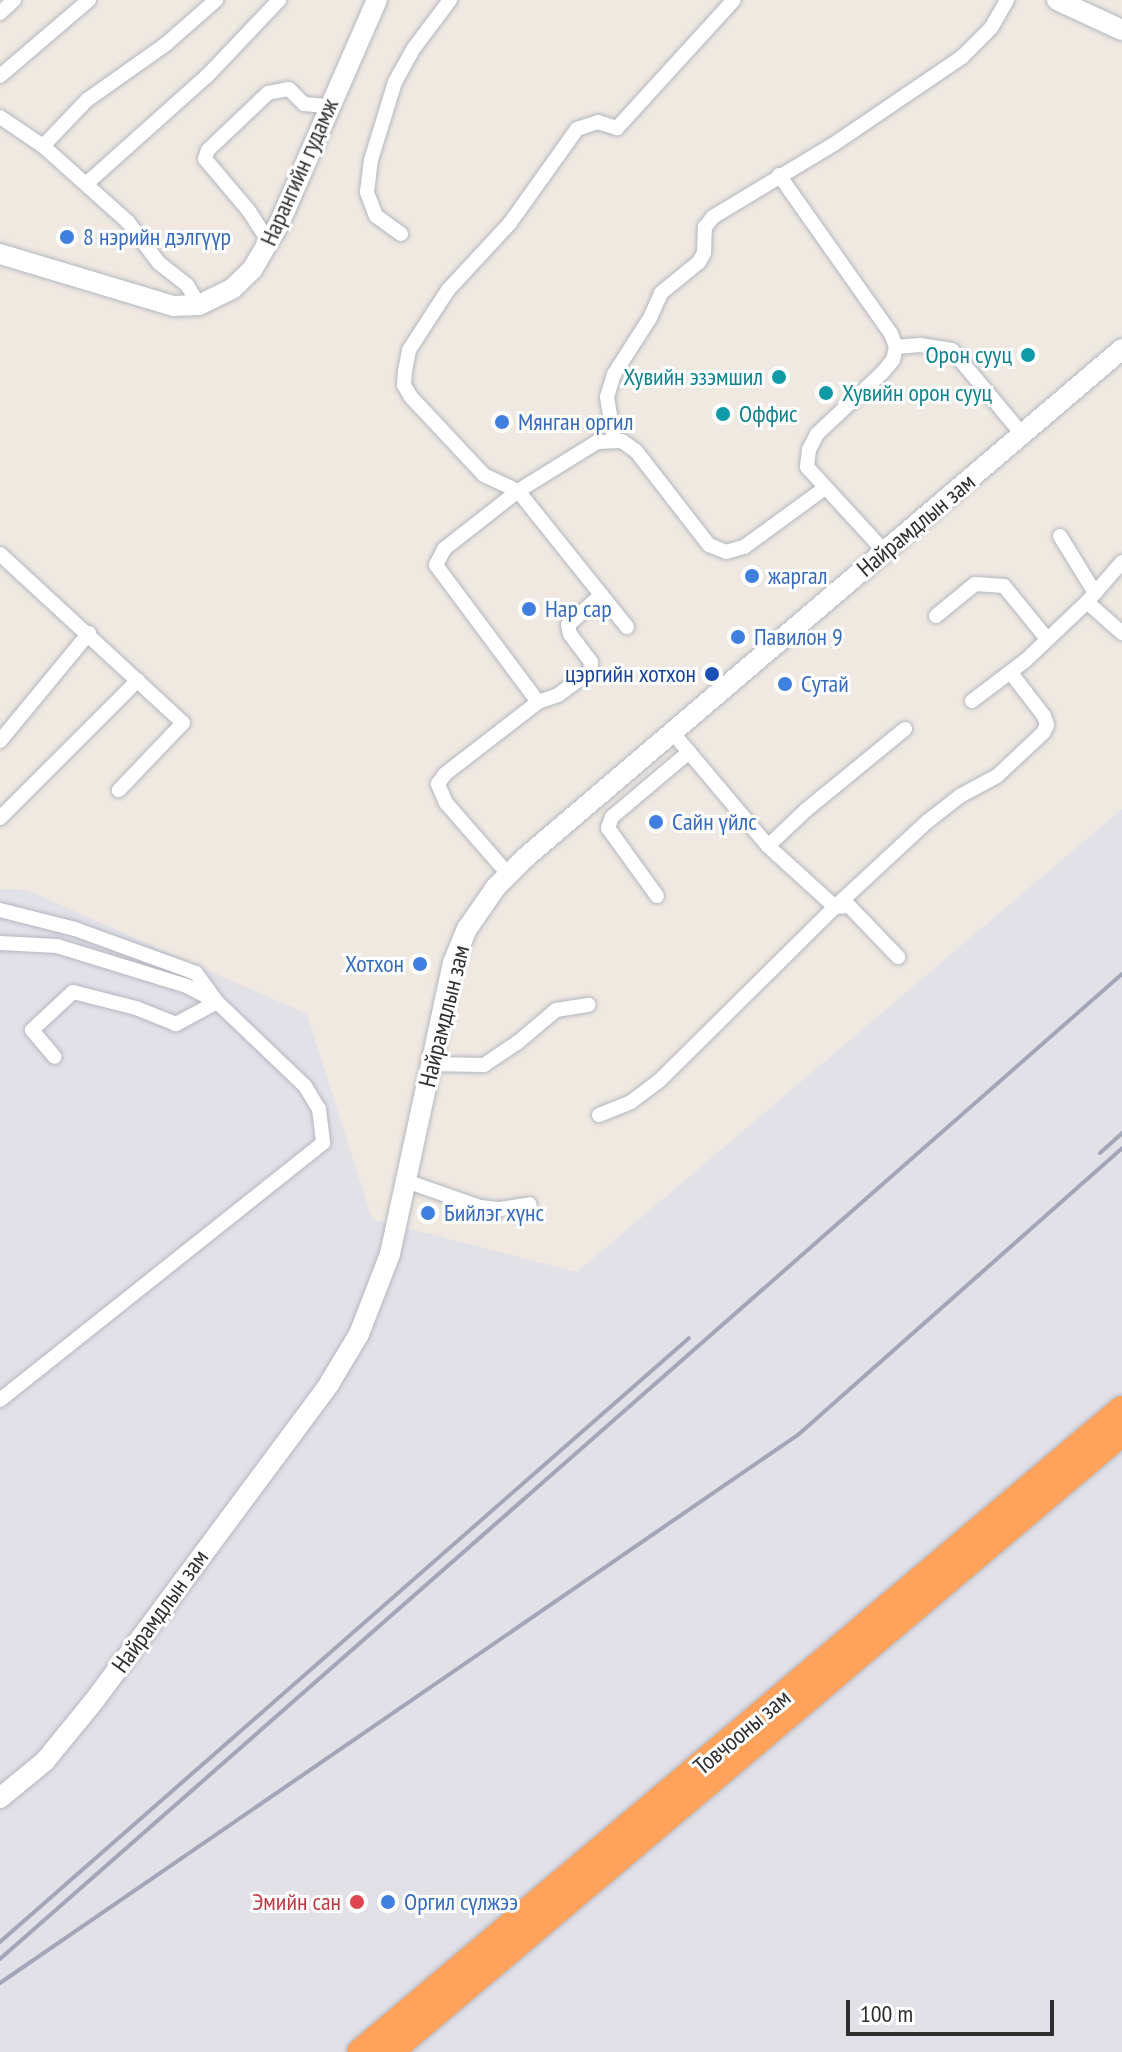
<!DOCTYPE html>
<meta charset="utf-8">
<style>
body{margin:0}
#map{position:relative;width:1122px;height:2052px;overflow:hidden;background:#efe9e1;font-family:"PT Sans Narrow",sans-serif}
div>[style]{position:absolute}
[style*='--x']{left:calc(var(--x)*1px);top:calc(var(--y)*1px);width:calc(var(--w)*1px);rotate:calc(var(--a)*1deg)}
.industrial>*{inset:0;background:#e3e1e8}
.roads{filter:drop-shadow(0 0 2px #b4b7c1) drop-shadow(0 0 2px #b4b7c1)}
.street>*{height:14px;margin:-7px;padding:0 7px;transform-origin:7px;border-radius:7px;background:#fff}
.secondary>*{height:20px;margin:-10px;padding:0 10px;transform-origin:10px;border-radius:10px;background:#fff}
.highway>*{height:26px;margin:-13px;padding:0 13px;transform-origin:13px;border-radius:13px;background:#ffa35c}
.rail>*{height:4px;margin:-2px;padding:0 2px;transform-origin:2px;border-radius:2px;background:#a3a6b8}
.dots>*{width:22px;height:22px;translate:-50% -50%;box-sizing:border-box;border:4px solid #fff;border-radius:50%}
span{translate:-50% -50%;white-space:nowrap;text-align:center;line-height:1.15;-webkit-text-stroke:6px #fff;paint-order:stroke}
.street-label{font-size:24px;color:#2e2e2e}
.shop-label{font-size:24px;color:#366cbe}
.left{translate:0 -50%;text-align:left}
.right{translate:-100% -50%;text-align:right}
.culture-label{font-size:24px;color:#0d838f}
.transit-label{font-size:24px;color:#164399}
.health-label{font-size:24px;color:#be3a42}
.scale{position:absolute;left:846px;top:2000px;width:208px;height:36px;box-sizing:border-box;border:4px solid #2e2e2e;border-top:0;padding-left:10px;font-size:24px;line-height:28px;white-space:nowrap;color:#2e2e2e;-webkit-text-stroke:6px #fff;paint-order:stroke}
</style>
<div id="map">
<div class="industrial">
<i style="clip-path:polygon(1122px 809px,1122px 2052px,0 2052px,0 889px,27px 890px,307px 1014px,372px 1219px,577px 1272px)"></i>
</div>
<div class="roads">
<div class="street">
<i style="--x:0;--y:13;--w:19;--a:-43"></i>
<i style="--x:0;--y:76;--w:117;--a:-40.5"></i>
<i style="--x:0;--y:117;--w:52;--a:34"></i>
<i style="--x:43;--y:146;--w:114;--a:41.8"></i>
<i style="--x:128;--y:222;--w:51;--a:52.9"></i>
<i style="--x:159;--y:263;--w:36;--a:38"></i>
<i style="--x:187;--y:285;--w:23;--a:59"></i>
<i style="--x:43;--y:146;--w:64;--a:-46.3"></i>
<i style="--x:87;--y:100;--w:97;--a:-35.3"></i>
<i style="--x:166;--y:44;--w:67;--a:-41.3"></i>
<i style="--x:779;--y:175;--w:194;--a:54.8"></i>
<i style="--x:891;--y:334;--w:14;--a:69"></i>
<i style="--x:896;--y:347;--w:13;--a:103"></i>
<i style="--x:893;--y:360;--w:17;--a:130"></i>
<i style="--x:882;--y:373;--w:89;--a:136.8"></i>
<i style="--x:817;--y:434;--w:18;--a:117"></i>
<i style="--x:809;--y:450;--w:17;--a:97"></i>
<i style="--x:807;--y:467;--w:114;--a:47.5"></i>
<i style="--x:86;--y:184;--w:162;--a:-41.8"></i>
<i style="--x:207;--y:76;--w:105;--a:-46.5"></i>
<i style="--x:401;--y:234;--w:31;--a:-144"></i>
<i style="--x:376;--y:216;--w:26;--a:-111"></i>
<i style="--x:367;--y:192;--w:32;--a:-83"></i>
<i style="--x:371;--y:160;--w:82;--a:-72.9"></i>
<i style="--x:395;--y:82;--w:39;--a:-61"></i>
<i style="--x:414;--y:48;--w:60;--a:-53.1"></i>
<i style="--x:269;--y:242;--w:37;--a:-123"></i>
<i style="--x:249;--y:211;--w:68;--a:-130.2"></i>
<i style="--x:205;--y:159;--w:9;--a:-72"></i>
<i style="--x:208;--y:150;--w:83;--a:-43.5"></i>
<i style="--x:268;--y:93;--w:21;--a:-11"></i>
<i style="--x:289;--y:89;--w:21;--a:45"></i>
<i style="--x:304;--y:104;--w:23;--a:5"></i>
<i style="--x:896;--y:347;--w:24;--a:-5"></i>
<i style="--x:920;--y:345;--w:32;--a:9"></i>
<i style="--x:952;--y:350;--w:109;--a:50.2"></i>
<i style="--x:614;--y:439;--w:43;--a:-99.5"></i>
<i style="--x:607;--y:397;--w:24;--a:-73"></i>
<i style="--x:614;--y:374;--w:67;--a:-57.3"></i>
<i style="--x:650;--y:318;--w:27;--a:-66"></i>
<i style="--x:661;--y:293;--w:49;--a:-39.2"></i>
<i style="--x:699;--y:262;--w:10;--a:-61"></i>
<i style="--x:704;--y:253;--w:26;--a:-88"></i>
<i style="--x:705;--y:227;--w:13;--a:-51"></i>
<i style="--x:713;--y:217;--w:141;--a:-31.1"></i>
<i style="--x:834;--y:144;--w:155;--a:-34.2"></i>
<i style="--x:962;--y:57;--w:41;--a:-45"></i>
<i style="--x:991;--y:28;--w:32;--a:-60"></i>
<i style="--x:1060;--y:536;--w:67;--a:58.4"></i>
<i style="--x:0;--y:554;--w:249;--a:42.7"></i>
<i style="--x:183;--y:723;--w:93;--a:133.7"></i>
<i style="--x:1087;--y:602;--w:47;--a:41.5"></i>
<i style="--x:936;--y:616;--w:50;--a:-39.4"></i>
<i style="--x:975;--y:584;--w:29;--a:4"></i>
<i style="--x:1004;--y:586;--w:68;--a:50.9"></i>
<i style="--x:627;--y:627;--w:174;--a:-128.7"></i>
<i style="--x:518;--y:491;--w:38;--a:-155"></i>
<i style="--x:484;--y:475;--w:107;--a:-133.1"></i>
<i style="--x:411;--y:397;--w:14;--a:-120"></i>
<i style="--x:404;--y:385;--w:14;--a:-86"></i>
<i style="--x:405;--y:371;--w:21;--a:-79"></i>
<i style="--x:409;--y:350;--w:72;--a:-57"></i>
<i style="--x:448;--y:290;--w:91;--a:-47.2"></i>
<i style="--x:510;--y:223;--w:115;--a:-54.5"></i>
<i style="--x:577;--y:129;--w:22;--a:-18"></i>
<i style="--x:598;--y:122;--w:20;--a:18"></i>
<i style="--x:617;--y:128;--w:173;--a:-47.6"></i>
<i style="--x:972;--y:701;--w:68;--a:-37.2"></i>
<i style="--x:1026;--y:660;--w:84;--a:-43.6"></i>
<i style="--x:1087;--y:602;--w:53;--a:-48.8"></i>
<i style="--x:538;--y:702;--w:171;--a:-126.7"></i>
<i style="--x:436;--y:565;--w:18;--a:-63"></i>
<i style="--x:444;--y:549;--w:94;--a:-38.1"></i>
<i style="--x:518;--y:491;--w:93;--a:-31.8"></i>
<i style="--x:597;--y:442;--w:25;--a:-2"></i>
<i style="--x:622;--y:441;--w:17;--a:36"></i>
<i style="--x:636;--y:451;--w:119;--a:52.2"></i>
<i style="--x:709;--y:545;--w:18;--a:22"></i>
<i style="--x:726;--y:552;--w:19;--a:-16"></i>
<i style="--x:744;--y:547;--w:100;--a:-36.1"></i>
<i style="--x:0;--y:741;--w:140;--a:-50.5"></i>
<i style="--x:0;--y:818;--w:195;--a:-45"></i>
<i style="--x:768;--y:846;--w:52;--a:-43.5"></i>
<i style="--x:806;--y:810;--w:128;--a:-39.3"></i>
<i style="--x:508;--y:874;--w:94;--a:-131.1"></i>
<i style="--x:446;--y:803;--w:21;--a:-113"></i>
<i style="--x:438;--y:784;--w:12;--a:-55"></i>
<i style="--x:445;--y:774;--w:118;--a:-37.7"></i>
<i style="--x:538;--y:702;--w:21;--a:-19"></i>
<i style="--x:558;--y:695;--w:39;--a:-36"></i>
<i style="--x:590;--y:672;--w:10;--a:-84"></i>
<i style="--x:591;--y:662;--w:35;--a:-127"></i>
<i style="--x:570;--y:634;--w:9;--a:-103"></i>
<i style="--x:568;--y:625;--w:45;--a:-42.3"></i>
<i style="--x:657;--y:896;--w:84;--a:-125.8"></i>
<i style="--x:608;--y:828;--w:12;--a:-70"></i>
<i style="--x:612;--y:817;--w:101;--a:-40.2"></i>
<i style="--x:835;--y:907;--w:127;--a:-42.8"></i>
<i style="--x:928;--y:821;--w:41;--a:-38"></i>
<i style="--x:960;--y:796;--w:42;--a:-28.4"></i>
<i style="--x:997;--y:776;--w:63;--a:-43.1"></i>
<i style="--x:1043;--y:733;--w:9;--a:-63"></i>
<i style="--x:1047;--y:725;--w:9;--a:-108"></i>
<i style="--x:1044;--y:716;--w:54;--a:-127.5"></i>
<i style="--x:835;--y:907;--w:14;--a:-4"></i>
<i style="--x:849;--y:906;--w:71;--a:46.1"></i>
<i style="--x:0;--y:910;--w:77;--a:14.2"></i>
<i style="--x:75;--y:929;--w:129;--a:20"></i>
<i style="--x:196;--y:973;--w:36;--a:54"></i>
<i style="--x:217;--y:1002;--w:122;--a:43.7"></i>
<i style="--x:305;--y:1086;--w:27;--a:59"></i>
<i style="--x:319;--y:1109;--w:34;--a:83"></i>
<i style="--x:323;--y:1143;--w:413;--a:141.5"></i>
<i style="--x:0;--y:943;--w:57;--a:3"></i>
<i style="--x:57;--y:946;--w:136;--a:17.1"></i>
<i style="--x:187;--y:986;--w:34;--a:28"></i>
<i style="--x:217;--y:1002;--w:47;--a:151.8"></i>
<i style="--x:176;--y:1024;--w:43;--a:-158.2"></i>
<i style="--x:136;--y:1008;--w:65;--a:-165.7"></i>
<i style="--x:73;--y:992;--w:56;--a:137.2"></i>
<i style="--x:32;--y:1030;--w:35;--a:50"></i>
<i style="--x:431;--y:1064;--w:53;--a:1.1"></i>
<i style="--x:484;--y:1065;--w:40;--a:-34"></i>
<i style="--x:517;--y:1043;--w:51;--a:-40.2"></i>
<i style="--x:556;--y:1010;--w:33;--a:-9"></i>
<i style="--x:599;--y:1115;--w:35;--a:-22"></i>
<i style="--x:631;--y:1102;--w:36;--a:-37"></i>
<i style="--x:660;--y:1080;--w:246;--a:-44.7"></i>
<i style="--x:835;--y:907;--w:91;--a:-137.7"></i>
<i style="--x:768;--y:846;--w:149;--a:-130.1"></i>
<i style="--x:406;--y:1181;--w:78;--a:19.4"></i>
<i style="--x:480;--y:1207;--w:20;--a:6"></i>
<i style="--x:500;--y:1209;--w:30;--a:-9"></i>
</div>
<div class="secondary">
<i style="--x:1057;--y:0;--w:72;--a:24.8"></i>
<i style="--x:0;--y:254;--w:181;--a:16.7"></i>
<i style="--x:173;--y:306;--w:26;--a:-2"></i>
<i style="--x:199;--y:305;--w:37;--a:-26"></i>
<i style="--x:232;--y:289;--w:28;--a:-44"></i>
<i style="--x:252;--y:270;--w:53;--a:-59.6"></i>
<i style="--x:279;--y:224;--w:244;--a:-66.4"></i>
<i style="--x:0;--y:1798;--w:58;--a:-39.4"></i>
<i style="--x:45;--y:1761;--w:77;--a:-50.8"></i>
<i style="--x:94;--y:1701;--w:395;--a:-53.4"></i>
<i style="--x:329;--y:1384;--w:58;--a:-59"></i>
<i style="--x:359;--y:1334;--w:86;--a:-68.8"></i>
<i style="--x:390;--y:1254;--w:298;--a:-77.8"></i>
<i style="--x:453;--y:963;--w:37;--a:-68"></i>
<i style="--x:467;--y:929;--w:51;--a:-55.4"></i>
<i style="--x:496;--y:887;--w:42;--a:-45"></i>
<i style="--x:526;--y:857;--w:783;--a:-40.44"></i>
</div>
<div class="highway">
<i style="--x:360;--y:2052;--w:997;--a:-40.16"></i>
<i style="--x:390;--y:2052;--w:959;--a:-40.22"></i>
</div>
</div>
<div class="rail">
<i style="--x:1100;--y:1153;--w:30;--a:-42"></i>
<i style="--x:0;--y:1942;--w:916;--a:-41.24"></i>
<i style="--x:0;--y:1959;--w:1493;--a:-41.28"></i>
<i style="--x:0;--y:1983;--w:969;--a:-34.49"></i>
<i style="--x:799;--y:1434;--w:431;--a:-41.5"></i>
</div>
<div class="dots">
<i style="left:67px;top:237px;background:#3f7fe0"></i>
<i style="left:1028px;top:355px;background:#0f9aa8"></i>
<i style="left:779px;top:377px;background:#0f9aa8"></i>
<i style="left:826px;top:393px;background:#0f9aa8"></i>
<i style="left:723px;top:414px;background:#0f9aa8"></i>
<i style="left:502px;top:422px;background:#3f7fe0"></i>
<i style="left:752px;top:576px;background:#3f7fe0"></i>
<i style="left:529px;top:609px;background:#3f7fe0"></i>
<i style="left:738px;top:637px;background:#3f7fe0"></i>
<i style="left:712px;top:674px;background:#1a4fb4"></i>
<i style="left:785px;top:684px;background:#3f7fe0"></i>
<i style="left:656px;top:822px;background:#3f7fe0"></i>
<i style="left:420px;top:964px;background:#3f7fe0"></i>
<i style="left:428px;top:1213px;background:#3f7fe0"></i>
<i style="left:357px;top:1902px;background:#e0444e"></i>
<i style="left:388px;top:1902px;background:#3f7fe0"></i>
</div>
<div class="street-label">
<span style="left:299px;top:172px;rotate:-66deg">Нарангийн гудамж</span>
<span style="left:916px;top:525px;rotate:-40deg">Найрамдлын зам</span>
<span style="left:444px;top:1016px;rotate:-76deg">Найрамдлын зам</span>
<span style="left:160px;top:1611px;rotate:-54deg">Найрамдлын зам</span>
<span style="left:742px;top:1732px;rotate:-40deg">Товчооны зам</span>
</div>
<div class="shop-label">
<span class="left" style="left:83px;top:237px">8 нэрийн дэлгүүр</span>
<span class="left" style="left:518px;top:422px">Мянган оргил</span>
<span class="left" style="left:768px;top:576px">жаргал</span>
<span class="left" style="left:545px;top:609px">Нар сар</span>
<span class="left" style="left:754px;top:637px">Павилон 9</span>
<span class="left" style="left:801px;top:684px">Сутай</span>
<span class="left" style="left:672px;top:822px">Сайн үйлс</span>
<span class="right" style="left:404px;top:964px">Хотхон</span>
<span class="left" style="left:444px;top:1213px">Бийлэг хүнс</span>
<span class="left" style="left:404px;top:1902px">Оргил сүлжээ</span>
</div>
<div class="culture-label">
<span class="right" style="left:1012px;top:355px">Орон сууц</span>
<span class="right" style="left:763px;top:377px">Хувийн эзэмшил</span>
<span class="left" style="left:842px;top:393px">Хувийн орон сууц</span>
<span class="left" style="left:739px;top:414px">Оффис</span>
</div>
<div class="transit-label">
<span class="right" style="left:696px;top:674px">цэргийн хотхон</span>
</div>
<div class="health-label">
<span class="right" style="left:341px;top:1902px">Эмийн сан</span>
</div>
<div class="scale">100 m</div>
</div>
